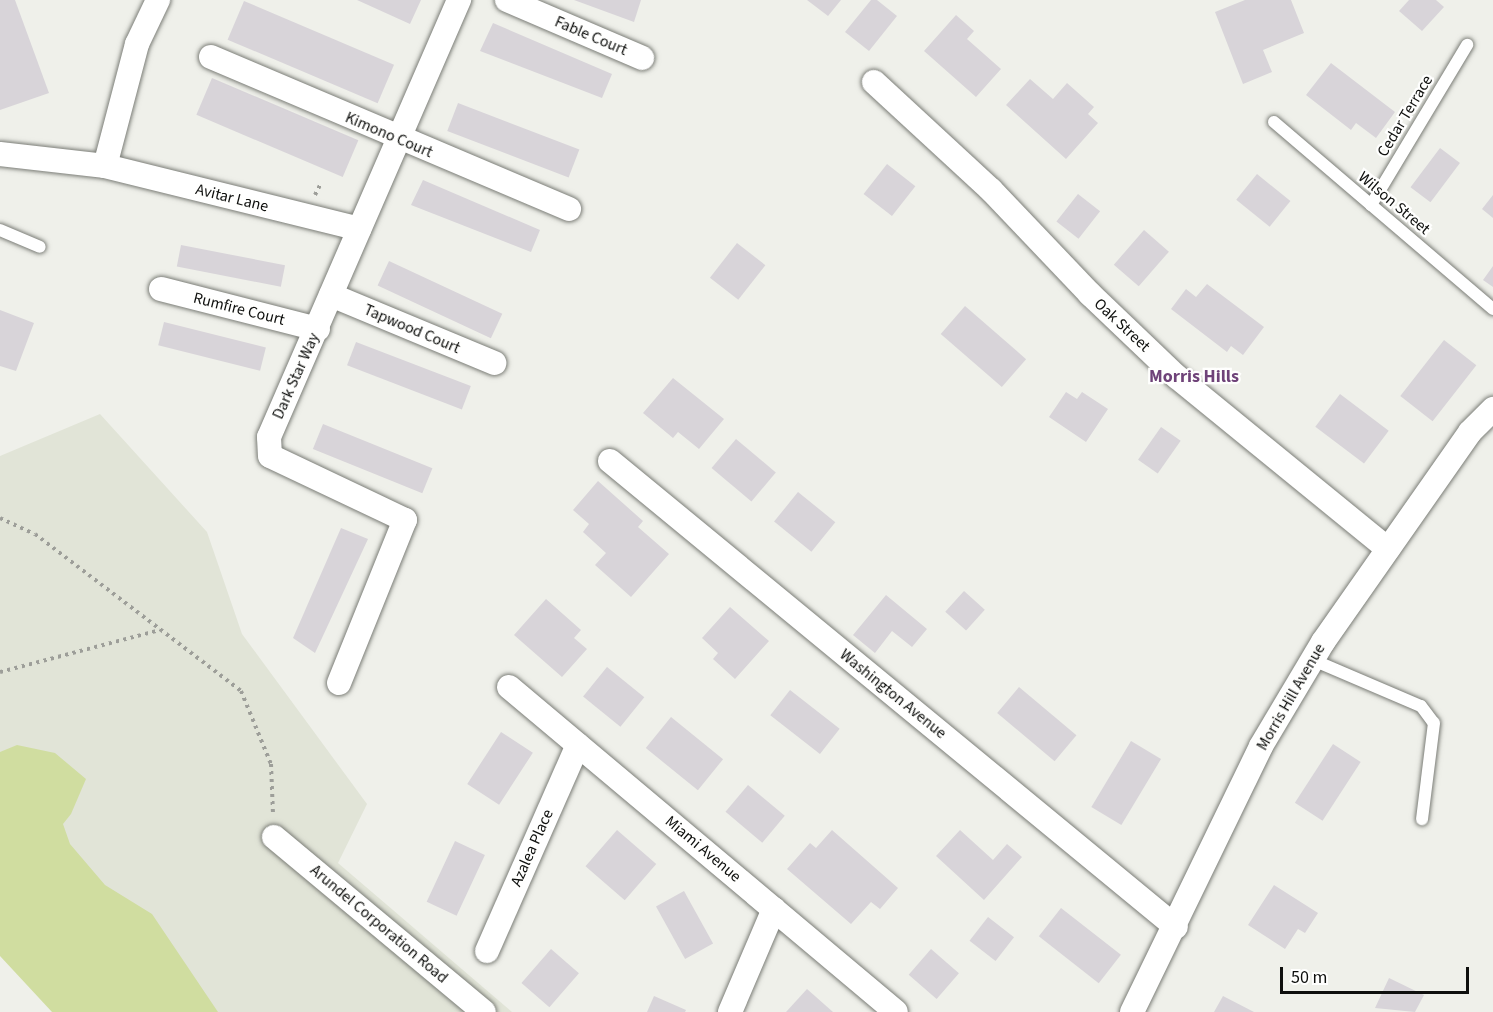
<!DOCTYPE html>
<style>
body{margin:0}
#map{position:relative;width:1493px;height:1012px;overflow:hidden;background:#eff0ea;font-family:"Source Sans 3",sans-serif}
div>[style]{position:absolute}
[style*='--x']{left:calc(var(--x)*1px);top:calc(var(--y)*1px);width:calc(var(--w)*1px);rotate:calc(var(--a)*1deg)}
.built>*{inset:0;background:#e1e4d7}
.green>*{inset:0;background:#d0dda0}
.building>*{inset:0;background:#d8d4d9;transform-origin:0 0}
.path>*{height:4px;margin-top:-2px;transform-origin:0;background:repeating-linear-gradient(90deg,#9d9e99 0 3px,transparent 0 7.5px)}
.roads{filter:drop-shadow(0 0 2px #7b7d77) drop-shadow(0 0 2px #7b7d77)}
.service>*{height:12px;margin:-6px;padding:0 6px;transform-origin:6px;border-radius:6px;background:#fff}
.minor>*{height:24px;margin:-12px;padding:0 12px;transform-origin:12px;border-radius:12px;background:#fff}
span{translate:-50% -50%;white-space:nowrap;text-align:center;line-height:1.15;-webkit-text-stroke:4.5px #fffffe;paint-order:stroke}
.street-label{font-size:16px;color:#0e0f0d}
.neighbourhood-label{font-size:18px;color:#6f4379;font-weight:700}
.scale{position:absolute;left:1280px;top:967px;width:189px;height:27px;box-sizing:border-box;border:3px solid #0e0f0d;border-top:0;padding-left:8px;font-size:18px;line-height:21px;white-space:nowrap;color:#0e0f0d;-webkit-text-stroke:4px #fffffe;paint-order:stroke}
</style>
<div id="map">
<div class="built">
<i style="clip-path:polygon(100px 414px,207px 532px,242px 634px,367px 804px,338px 863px,512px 1012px,144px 1012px,0 856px,0 456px)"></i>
</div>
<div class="green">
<i style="clip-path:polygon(17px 745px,55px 753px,86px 779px,71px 814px,63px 824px,70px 844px,105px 885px,152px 914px,218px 1012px,52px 1012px,0 956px,0 752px)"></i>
</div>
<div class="building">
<i style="clip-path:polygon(0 0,15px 0,49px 93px,0 110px)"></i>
<i style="clip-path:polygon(357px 0,421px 0,410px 24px)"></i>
<i style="clip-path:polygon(574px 0,641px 0,634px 22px)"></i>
<i style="clip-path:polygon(807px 0,841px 0,828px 16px)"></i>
<i style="clip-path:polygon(871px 0,877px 0,897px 16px,869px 51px,845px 32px)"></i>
<i style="clip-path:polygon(1245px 0,1291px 0,1304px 33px,1263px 50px,1272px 72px,1243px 84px,1215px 12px)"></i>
<i style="clip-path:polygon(1409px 0,1436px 0,1444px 7px,1422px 31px,1399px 11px)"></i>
<i style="left:244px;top:1px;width:163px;height:42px;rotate:23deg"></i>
<i style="clip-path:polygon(956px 15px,974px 31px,967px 39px,1001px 69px,976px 97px,924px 51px)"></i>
<i style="clip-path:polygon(493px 23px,612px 74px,602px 98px,480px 51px)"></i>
<i style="clip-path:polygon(1331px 63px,1395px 112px,1376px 138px,1356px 123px,1351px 130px,1306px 95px)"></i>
<i style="left:212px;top:78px;width:159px;height:40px;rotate:23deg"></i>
<i style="clip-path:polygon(1030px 79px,1053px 99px,1067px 83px,1094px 107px,1088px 114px,1098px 123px,1066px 159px,1006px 105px)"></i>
<i style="left:458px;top:103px;width:130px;height:30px;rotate:21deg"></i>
<i style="left:1440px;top:148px;width:25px;height:49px;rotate:37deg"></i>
<i style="left:887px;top:164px;width:36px;height:38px;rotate:38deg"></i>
<i style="left:1257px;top:174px;width:43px;height:33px;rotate:39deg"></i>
<i style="clip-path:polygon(423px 180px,540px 230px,531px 252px,411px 205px)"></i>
<i style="left:1078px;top:194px;width:28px;height:35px;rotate:38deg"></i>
<i style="clip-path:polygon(1493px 195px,1493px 218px,1482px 209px)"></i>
<i style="left:1144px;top:230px;width:33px;height:46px;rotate:41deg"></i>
<i style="left:737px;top:243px;width:36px;height:44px;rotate:38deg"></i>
<i style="left:181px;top:245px;width:106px;height:22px;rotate:11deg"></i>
<i style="left:389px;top:261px;width:125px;height:27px;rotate:25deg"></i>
<i style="clip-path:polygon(1493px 266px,1493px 287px,1483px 280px)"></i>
<i style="clip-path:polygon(1207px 284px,1264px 327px,1243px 355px,1231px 346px,1227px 352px,1171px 309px,1186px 289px,1196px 297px)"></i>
<i style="left:965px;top:306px;width:81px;height:37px;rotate:41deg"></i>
<i style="clip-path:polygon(0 310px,34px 323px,16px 371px,0 366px)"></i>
<i style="left:164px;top:322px;width:105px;height:24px;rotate:14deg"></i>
<i style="left:1444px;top:340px;width:41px;height:71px;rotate:38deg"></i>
<i style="left:356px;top:342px;width:123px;height:25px;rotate:21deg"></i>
<i style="clip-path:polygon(673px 378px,724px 419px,699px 449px,678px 432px,673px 438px,643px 413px)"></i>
<i style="clip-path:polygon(1066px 392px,1077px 399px,1082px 392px,1108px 409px,1086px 442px,1049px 417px)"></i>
<i style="left:1340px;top:394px;width:61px;height:41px;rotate:37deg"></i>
<i style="left:323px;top:424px;width:118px;height:27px;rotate:22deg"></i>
<i style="left:1161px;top:427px;width:24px;height:40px;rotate:35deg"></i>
<i style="left:736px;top:439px;width:52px;height:38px;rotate:40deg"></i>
<i style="clip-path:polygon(598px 481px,643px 521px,638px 527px,669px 554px,631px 597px,595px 565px,606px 553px,583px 532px,589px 524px,573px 510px)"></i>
<i style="left:798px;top:492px;width:48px;height:38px;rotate:39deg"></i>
<i style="clip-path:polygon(341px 528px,368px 539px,315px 653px,293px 638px)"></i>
<i style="left:964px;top:591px;width:28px;height:28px;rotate:42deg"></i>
<i style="clip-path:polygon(886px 595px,927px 629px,912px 647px,892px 631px,875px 653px,853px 635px)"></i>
<i style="clip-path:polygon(546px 599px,581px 630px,574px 638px,587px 649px,562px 677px,514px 635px)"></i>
<i style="clip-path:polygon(730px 607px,769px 641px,735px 679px,713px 659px,718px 653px,702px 638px)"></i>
<i style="left:607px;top:667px;width:48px;height:38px;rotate:39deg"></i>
<i style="left:1019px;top:687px;width:75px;height:34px;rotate:40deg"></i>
<i style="left:790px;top:690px;width:63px;height:32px;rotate:38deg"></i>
<i style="left:671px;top:717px;width:67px;height:40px;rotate:39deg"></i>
<i style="left:501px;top:732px;width:38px;height:62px;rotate:33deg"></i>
<i style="left:1131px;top:741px;width:35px;height:77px;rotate:31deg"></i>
<i style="left:1333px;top:744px;width:33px;height:70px;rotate:33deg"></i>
<i style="left:748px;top:785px;width:48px;height:35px;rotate:40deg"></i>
<i style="left:617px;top:830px;width:52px;height:48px;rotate:41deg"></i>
<i style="clip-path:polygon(832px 830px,898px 888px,880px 909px,871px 902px,851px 924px,787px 869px,810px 843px,816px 848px)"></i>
<i style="clip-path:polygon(960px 830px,993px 860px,1007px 844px,1022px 857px,984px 900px,936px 856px)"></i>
<i style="left:455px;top:841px;width:33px;height:67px;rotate:25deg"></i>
<i style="clip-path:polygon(1274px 885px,1318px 913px,1305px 933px,1298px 929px,1285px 949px,1248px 925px)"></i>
<i style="left:684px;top:891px;width:60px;height:32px;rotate:61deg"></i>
<i style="left:1061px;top:908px;width:76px;height:36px;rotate:38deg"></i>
<i style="left:988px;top:917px;width:33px;height:30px;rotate:38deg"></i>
<i style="left:551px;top:949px;width:37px;height:45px;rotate:41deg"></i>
<i style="left:931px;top:949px;width:37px;height:34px;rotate:41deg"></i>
<i style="clip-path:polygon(1389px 978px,1424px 995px,1415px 1012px,1375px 1008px)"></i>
<i style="clip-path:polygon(807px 989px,833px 1012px,786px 1012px)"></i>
<i style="clip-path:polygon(654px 996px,686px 1010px,685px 1012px,647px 1012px)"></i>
<i style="clip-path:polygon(1223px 996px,1254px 1012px,1214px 1012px)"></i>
</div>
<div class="path">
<i style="--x:315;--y:195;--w:11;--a:-63"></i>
<i style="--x:0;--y:518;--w:38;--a:25"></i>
<i style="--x:35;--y:534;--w:259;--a:37.3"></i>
<i style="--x:241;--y:691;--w:79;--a:67.7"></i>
<i style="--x:271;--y:764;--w:49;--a:87.7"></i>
<i style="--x:0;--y:672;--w:165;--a:-14.7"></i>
</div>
<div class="roads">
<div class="service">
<i style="--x:1274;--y:122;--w:288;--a:40.5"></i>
<i style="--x:1371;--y:205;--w:187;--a:-59"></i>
<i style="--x:0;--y:230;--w:43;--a:23"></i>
<i style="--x:1313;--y:660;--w:117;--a:23.1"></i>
<i style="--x:1421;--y:706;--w:21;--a:53"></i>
<i style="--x:1434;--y:723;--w:97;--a:97.1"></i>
</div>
<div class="minor">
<i style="--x:507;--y:0;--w:147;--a:23.2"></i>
<i style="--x:211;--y:57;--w:389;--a:23"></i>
<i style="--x:874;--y:82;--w:159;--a:42.7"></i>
<i style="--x:991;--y:190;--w:144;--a:46.4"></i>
<i style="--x:1090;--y:294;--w:120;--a:43.7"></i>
<i style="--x:1177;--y:377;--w:272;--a:39.2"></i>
<i style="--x:0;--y:154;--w:106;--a:6.5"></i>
<i style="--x:105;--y:166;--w:262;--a:13.9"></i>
<i style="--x:105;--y:166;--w:126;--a:-75.3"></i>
<i style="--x:137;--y:44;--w:49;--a:-64.5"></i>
<i style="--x:161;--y:289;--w:162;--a:14.3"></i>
<i style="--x:331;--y:295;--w:177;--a:22.6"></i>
<i style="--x:610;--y:461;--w:733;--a:39.47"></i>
<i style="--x:339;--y:683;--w:176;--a:-68"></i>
<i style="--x:405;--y:520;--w:149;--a:-154.6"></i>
<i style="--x:270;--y:456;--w:19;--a:-93"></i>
<i style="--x:269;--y:437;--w:477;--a:-66.5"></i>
<i style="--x:509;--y:687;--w:505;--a:40.02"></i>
<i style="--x:274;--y:837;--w:273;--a:39.8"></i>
<i style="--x:487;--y:951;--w:225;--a:-66.2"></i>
<i style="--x:730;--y:1012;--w:112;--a:-66.9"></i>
<i style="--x:1132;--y:1012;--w:296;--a:-64.1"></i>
<i style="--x:1261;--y:746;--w:121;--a:-59.2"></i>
<i style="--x:1323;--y:642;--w:256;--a:-55"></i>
<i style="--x:1470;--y:432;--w:33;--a:-45"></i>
</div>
</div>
<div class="street-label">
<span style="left:591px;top:36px;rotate:23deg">Fable Court</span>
<span style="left:1405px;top:116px;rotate:-59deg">Cedar Terrace</span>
<span style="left:389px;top:135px;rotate:23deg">Kimono Court</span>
<span style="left:232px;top:198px;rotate:14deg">Avitar Lane</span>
<span style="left:1394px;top:203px;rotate:40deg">Wilson Street</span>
<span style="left:239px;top:309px;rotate:14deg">Rumfire Court</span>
<span style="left:1122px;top:325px;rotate:43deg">Oak Street</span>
<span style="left:412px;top:329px;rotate:23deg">Tapwood Court</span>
<span style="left:296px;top:376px;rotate:-66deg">Dark Star Way</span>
<span style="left:893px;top:694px;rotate:39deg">Washington Avenue</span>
<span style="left:1291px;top:697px;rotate:-60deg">Morris Hill Avenue</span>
<span style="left:532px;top:848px;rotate:-66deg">Azalea Place</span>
<span style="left:703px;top:849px;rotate:40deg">Miami Avenue</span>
<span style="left:379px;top:924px;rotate:40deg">Arundel Corporation Road</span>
</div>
<div class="neighbourhood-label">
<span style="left:1194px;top:377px">Morris Hills</span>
</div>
<div class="scale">50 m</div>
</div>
